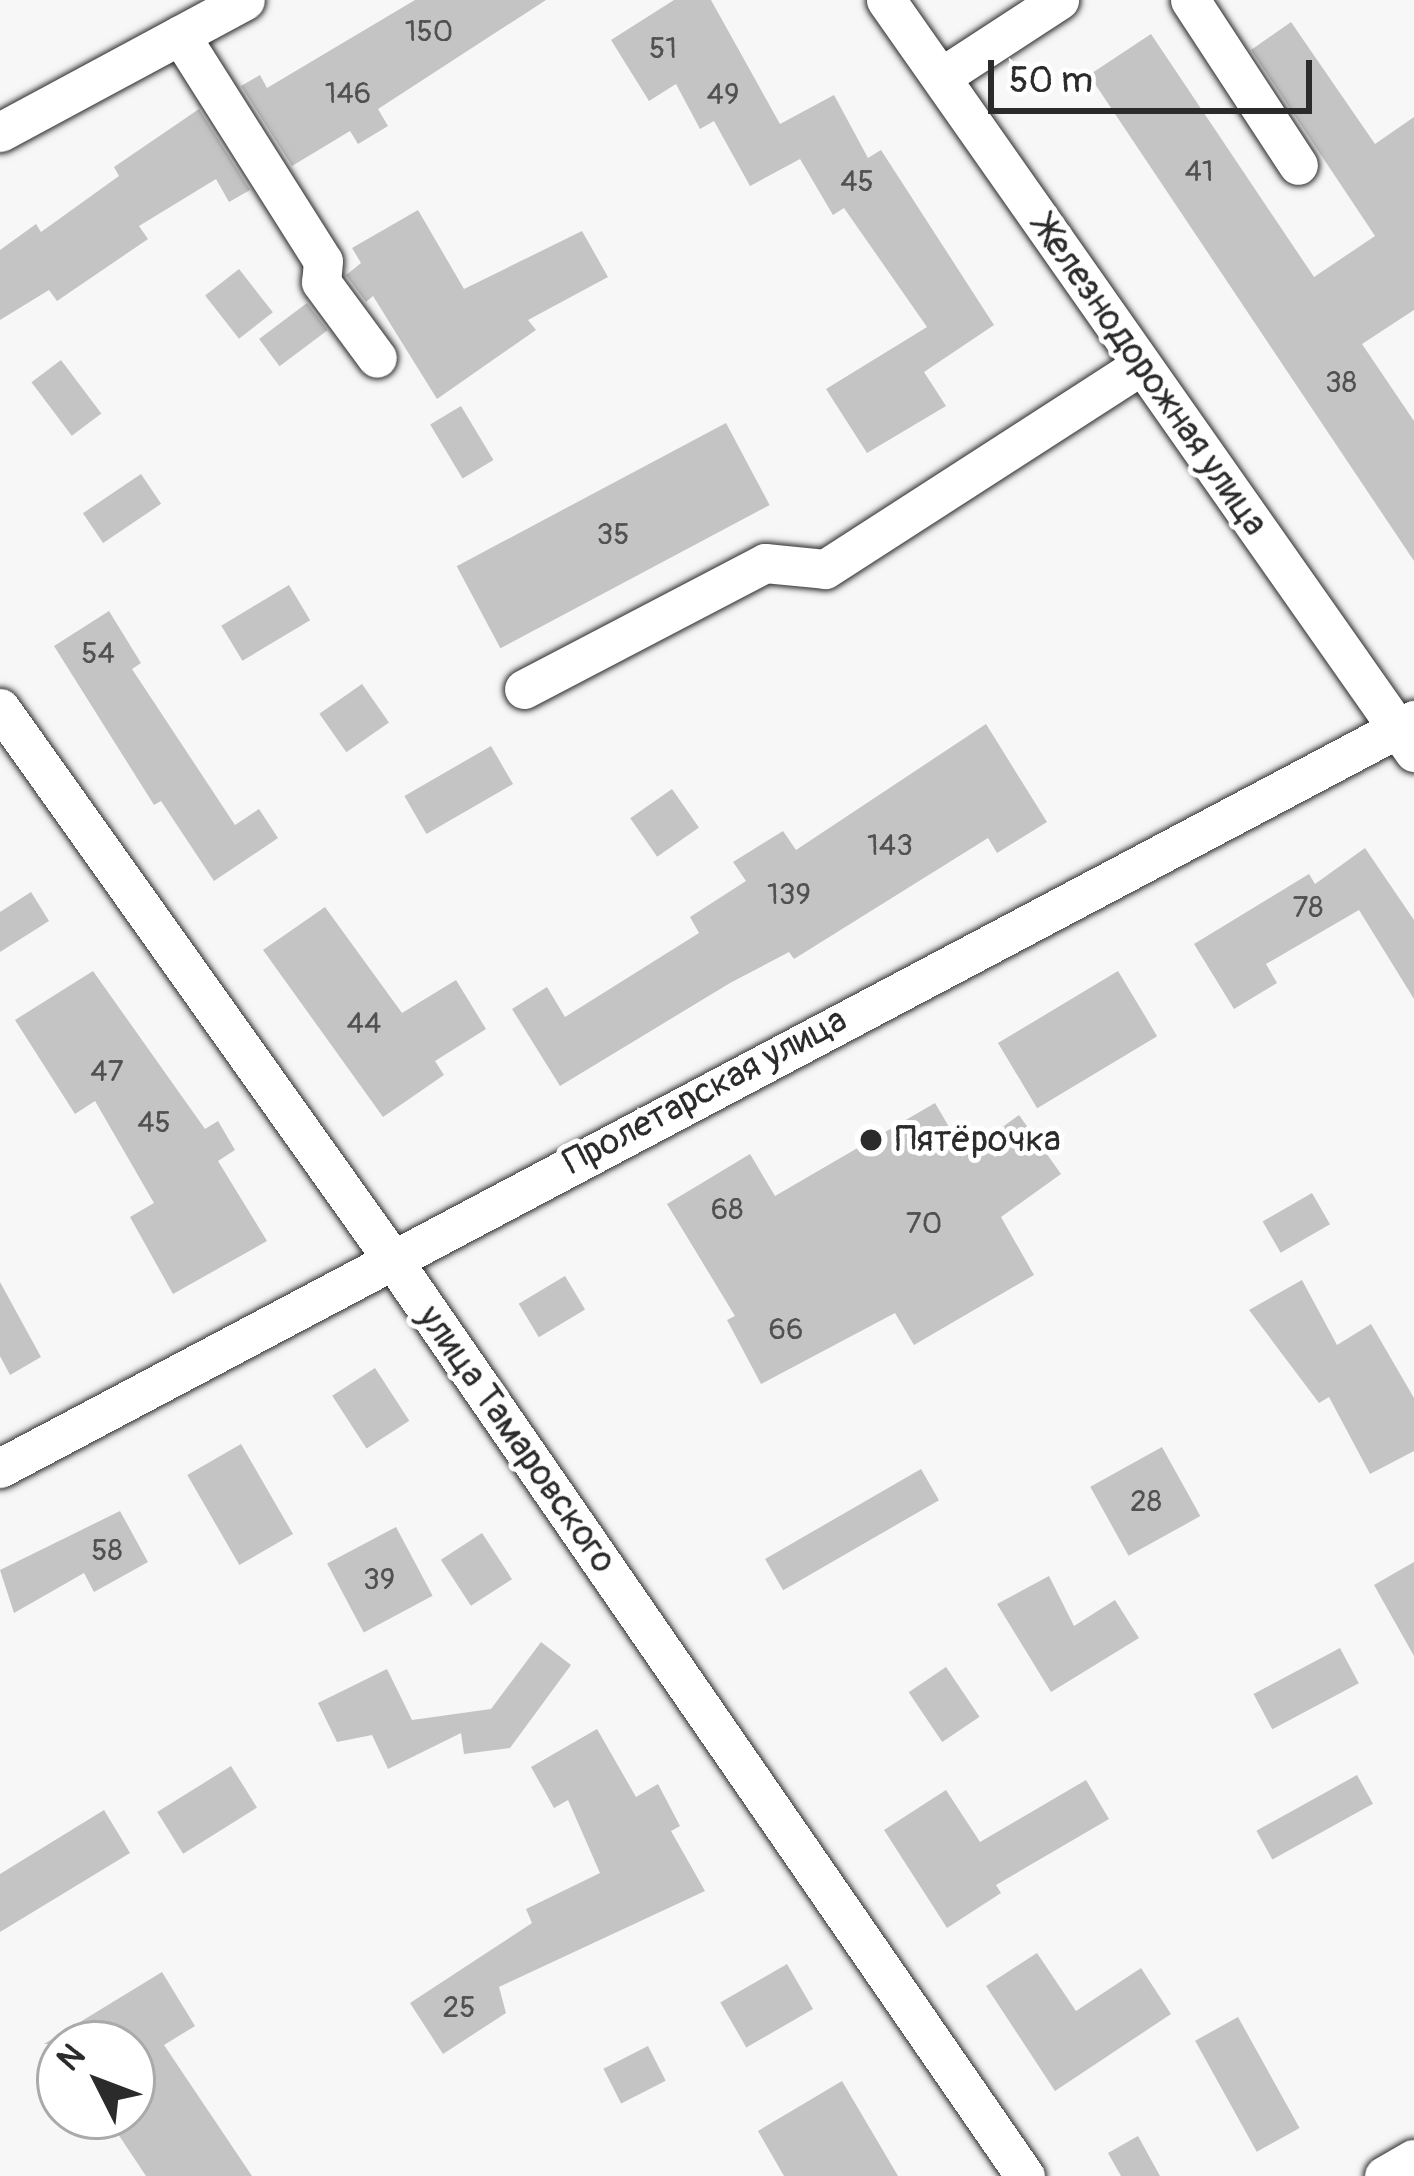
<!DOCTYPE html>
<meta charset="utf-8">
<style>
body{margin:0}
#map{position:relative;width:1414px;height:2176px;overflow:hidden;background:#f7f7f7;font-family:Pangolin,sans-serif}
div>[style]{position:absolute}
[style*='--x']{left:calc(var(--x)*1px);top:calc(var(--y)*1px);width:calc(var(--w)*1px);rotate:calc(var(--a)*1deg)}
.building>*{inset:0;background:#c4c4c4;transform-origin:0 0}
.roads{filter:drop-shadow(0 0 3px #2b2b2b) drop-shadow(0 0 3px #2b2b2b)}
.street>*{height:39px;margin:-19.5px;padding:0 19.5px;transform-origin:19.5px;border-radius:19.5px;background:#fff}
.dots>*{width:33px;height:33px;translate:-50% -50%;box-sizing:border-box;border:6px solid #fff;border-radius:50%}
span{translate:-50% -50%;white-space:nowrap;text-align:center;line-height:1.15;-webkit-text-stroke:10px #fff;paint-order:stroke}
.number-label{font-size:30px;color:#515151}
.number-label span{-webkit-text-stroke-width:0}
.street-label{font-size:36px;color:#2b2b2b}
.poi-label{font-size:36px;color:#2b2b2b}
.left{translate:0 -50%;text-align:left}
.north{position:absolute;left:36px;top:2020px;width:120px;height:120px;box-sizing:border-box;background:#fff;border:3px solid #aaa;border-radius:50%;rotate:312deg;font-size:33px;font-weight:700;line-height:48px;text-align:center;color:#2b2b2b}
.north::after{content:'';display:block;margin:auto;width:42px;height:54px;background:#2b2b2b;clip-path:polygon(50% 0,100% 100%,50% 72%,0 100%)}
.scale{position:absolute;left:988px;top:60px;width:324px;height:54px;box-sizing:border-box;border:6px solid #2b2b2b;border-top:0;padding-left:15px;font-size:36px;line-height:42px;white-space:nowrap;color:#2b2b2b;-webkit-text-stroke:9px #fff;paint-order:stroke}
</style>
<div id="map">
<div class="building">
<i style="clip-path:polygon(415px 0,546px 0,378px 109px,388px 126px,358px 144px,350px 131px,292px 166px,241px 86px,260px 75px,267px 88px)"></i>
<i style="clip-path:polygon(674px 0,711px 0,780px 124px,834px 95px,868px 158px,881px 150px,994px 325px,924px 372px,946px 406px,867px 453px,826px 389px,927px 327px,844px 208px,833px 215px,800px 159px,750px 186px,714px 121px,700px 129px,676px 84px,649px 101px,611px 40px)"></i>
<i style="clip-path:polygon(1291px 22px,1375px 144px,1414px 117px,1414px 310px,1362px 344px,1414px 421px,1414px 561px,1089px 75px,1151px 34px,1314px 277px,1375px 236px,1251px 50px)"></i>
<i style="clip-path:polygon(199px 109px,250px 190px,229px 202px,216px 179px,139px 226px,148px 239px,57px 301px,49px 290px,0 320px,0 250px,36px 224px,41px 232px,119px 176px,114px 167px)"></i>
<i style="clip-path:polygon(418px 210px,464px 289px,582px 231px,608px 277px,528px 320px,536px 330px,437px 399px,373px 296px,366px 302px,346px 275px,361px 263px,352px 248px)"></i>
<i style="left:239px;top:269px;width:55px;height:43px;rotate:52deg"></i>
<i style="left:307px;top:303px;width:34px;height:60px;rotate:53deg"></i>
<i style="left:61px;top:360px;width:67px;height:37px;rotate:53deg"></i>
<i style="left:461px;top:406px;width:63px;height:36px;rotate:59deg"></i>
<i style="left:726px;top:423px;width:93px;height:305px;rotate:62deg"></i>
<i style="left:141px;top:474px;width:36px;height:70px;rotate:56deg"></i>
<i style="left:289px;top:585px;width:41px;height:79px;rotate:59deg"></i>
<i style="clip-path:polygon(109px 611px,141px 663px,132px 669px,235px 825px,259px 809px,278px 838px,214px 881px,161px 801px,154px 805px,54px 646px)"></i>
<i style="left:362px;top:684px;width:47px;height:52px;rotate:55deg"></i>
<i style="clip-path:polygon(986px 724px,1047px 822px,997px 853px,988px 838px,794px 959px,789px 952px,730px 983px,560px 1086px,512px 1009px,547px 987px,565px 1017px,699px 933px,690px 917px,746px 881px,733px 862px,783px 831px,796px 850px)"></i>
<i style="left:491px;top:746px;width:44px;height:100px;rotate:60deg"></i>
<i style="left:672px;top:789px;width:47px;height:51px;rotate:55deg"></i>
<i style="clip-path:polygon(1365px 848px,1414px 920px,1414px 999px,1359px 910px,1266px 964px,1277px 983px,1234px 1009px,1194px 944px,1309px 874px,1315px 884px)"></i>
<i style="clip-path:polygon(31px 892px,49px 921px,0 952px,0 912px)"></i>
<i style="clip-path:polygon(325px 907px,402px 1013px,456px 980px,486px 1029px,435px 1061px,444px 1075px,383px 1117px,263px 950px)"></i>
<i style="clip-path:polygon(93px 971px,205px 1129px,218px 1121px,235px 1150px,218px 1161px,267px 1241px,173px 1294px,130px 1217px,154px 1203px,95px 1101px,75px 1114px,15px 1020px)"></i>
<i style="left:1118px;top:971px;width:76px;height:140px;rotate:59deg"></i>
<i style="clip-path:polygon(935px 1103px,965px 1154px,1019px 1115px,1061px 1174px,1001px 1217px,1034px 1275px,914px 1345px,895px 1313px,761px 1384px,727px 1320px,735px 1316px,667px 1204px,750px 1154px,775px 1196px)"></i>
<i style="left:1312px;top:1193px;width:36px;height:57px;rotate:60deg"></i>
<i style="left:565px;top:1276px;width:39px;height:54px;rotate:59deg"></i>
<i style="clip-path:polygon(1302px 1280px,1337px 1345px,1371px 1324px,1414px 1398px,1414px 1451px,1370px 1474px,1329px 1397px,1319px 1403px,1249px 1310px)"></i>
<i style="clip-path:polygon(0 1282px,41px 1357px,10px 1375px,0 1356px)"></i>
<i style="left:375px;top:1368px;width:63px;height:51px;rotate:57deg"></i>
<i style="left:241px;top:1444px;width:104px;height:62px;rotate:60deg"></i>
<i style="left:1162px;top:1447px;width:79px;height:82px;rotate:61deg"></i>
<i style="left:921px;top:1469px;width:36px;height:180px;rotate:60deg"></i>
<i style="clip-path:polygon(120px 1511px,148px 1562px,94px 1592px,84px 1573px,14px 1613px,0 1570px)"></i>
<i style="left:396px;top:1527px;width:78px;height:78px;rotate:62deg"></i>
<i style="left:482px;top:1533px;width:55px;height:49px;rotate:57deg"></i>
<i style="clip-path:polygon(1414px 1562px,1414px 1656px,1374px 1585px)"></i>
<i style="clip-path:polygon(1049px 1576px,1074px 1626px,1115px 1600px,1139px 1638px,1051px 1692px,997px 1604px)"></i>
<i style="clip-path:polygon(541px 1642px,571px 1665px,510px 1748px,464px 1754px,461px 1733px,388px 1769px,372px 1735px,337px 1742px,318px 1703px,387px 1669px,412px 1720px,491px 1709px)"></i>
<i style="left:1340px;top:1648px;width:40px;height:98px;rotate:62deg"></i>
<i style="left:946px;top:1667px;width:60px;height:45px;rotate:56deg"></i>
<i style="clip-path:polygon(597px 1729px,636px 1797px,658px 1784px,680px 1826px,671px 1831px,705px 1891px,499px 1987px,506px 2013px,443px 2054px,410px 2003px,532px 1923px,526px 1909px,600px 1873px,568px 1800px,554px 1808px,531px 1767px)"></i>
<i style="left:231px;top:1766px;width:49px;height:87px;rotate:58deg"></i>
<i style="left:1357px;top:1775px;width:33px;height:115px;rotate:61deg"></i>
<i style="clip-path:polygon(1086px 1780px,1109px 1819px,996px 1885px,1001px 1893px,947px 1928px,884px 1830px,946px 1790px,980px 1842px)"></i>
<i style="clip-path:polygon(104px 1810px,130px 1853px,0 1932px,0 1874px)"></i>
<i style="clip-path:polygon(1037px 1953px,1076px 2011px,1141px 1968px,1171px 2014px,1055px 2091px,986px 1986px)"></i>
<i style="left:787px;top:1964px;width:52px;height:77px;rotate:60deg"></i>
<i style="clip-path:polygon(162px 1972px,195px 2026px,164px 2045px,252px 2176px,146px 2176px,106px 2116px,132px 2116px,132px 2044px,44px 2044px)"></i>
<i style="left:1238px;top:2017px;width:127px;height:49px;rotate:61deg"></i>
<i style="left:648px;top:2046px;width:39px;height:50px;rotate:63deg"></i>
<i style="clip-path:polygon(842px 2081px,898px 2176px,784px 2176px,758px 2131px)"></i>
<i style="clip-path:polygon(1138px 2136px,1160px 2176px,1121px 2176px,1108px 2153px)"></i>
</div>
<div class="roads">
<div class="street">
<i style="--x:886;--y:0;--w:919;--a:54.93"></i>
<i style="--x:1190;--y:0;--w:197;--a:56.8"></i>
<i style="--x:180;--y:35;--w:267;--a:57.7"></i>
<i style="--x:323;--y:261;--w:21;--a:95"></i>
<i style="--x:321;--y:282;--w:94;--a:53.6"></i>
<i style="--x:941;--y:77;--w:141;--a:-33.1"></i>
<i style="--x:0;--y:132;--w:278;--a:-28.3"></i>
<i style="--x:524;--y:689;--w:272;--a:-27.6"></i>
<i style="--x:765;--y:563;--w:60;--a:5.7"></i>
<i style="--x:825;--y:569;--w:376;--a:-32.8"></i>
<i style="--x:0;--y:708;--w:673;--a:54.56"></i>
<i style="--x:390;--y:1256;--w:1118;--a:55.39"></i>
<i style="--x:0;--y:1468;--w:1600;--a:-27.88"></i>
<i style="--x:1384;--y:2176;--w:34;--a:-30"></i>
</div>
</div>
<div class="dots">
<i style="left:871px;top:1140px;background:#2b2b2b"></i>
</div>
<div class="number-label">
<span style="left:429px;top:32px">150</span>
<span style="left:663px;top:49px">51</span>
<span style="left:348px;top:94px">146</span>
<span style="left:723px;top:95px">49</span>
<span style="left:1199px;top:172px">41</span>
<span style="left:857px;top:182px">45</span>
<span style="left:1341px;top:383px">38</span>
<span style="left:613px;top:535px">35</span>
<span style="left:98px;top:654px">54</span>
<span style="left:890px;top:846px">143</span>
<span style="left:789px;top:895px">139</span>
<span style="left:1308px;top:908px">78</span>
<span style="left:364px;top:1024px">44</span>
<span style="left:107px;top:1072px">47</span>
<span style="left:154px;top:1123px">45</span>
<span style="left:727px;top:1210px">68</span>
<span style="left:924px;top:1224px">70</span>
<span style="left:786px;top:1330px">66</span>
<span style="left:1146px;top:1502px">28</span>
<span style="left:107px;top:1551px">58</span>
<span style="left:379px;top:1580px">39</span>
<span style="left:459px;top:2008px">25</span>
</div>
<div class="street-label">
<span style="left:1150px;top:376px;rotate:55deg">Железнодорожная улица</span>
<span style="left:705px;top:1091px;rotate:-28deg">Пролетарская улица</span>
<span style="left:517px;top:1439px;rotate:55deg">улица Тамаровского</span>
</div>
<div class="poi-label">
<span class="left" style="left:895px;top:1140px">Пятёрочка</span>
</div>
<div class="north">N</div>
<div class="scale">50 m</div>
</div>
